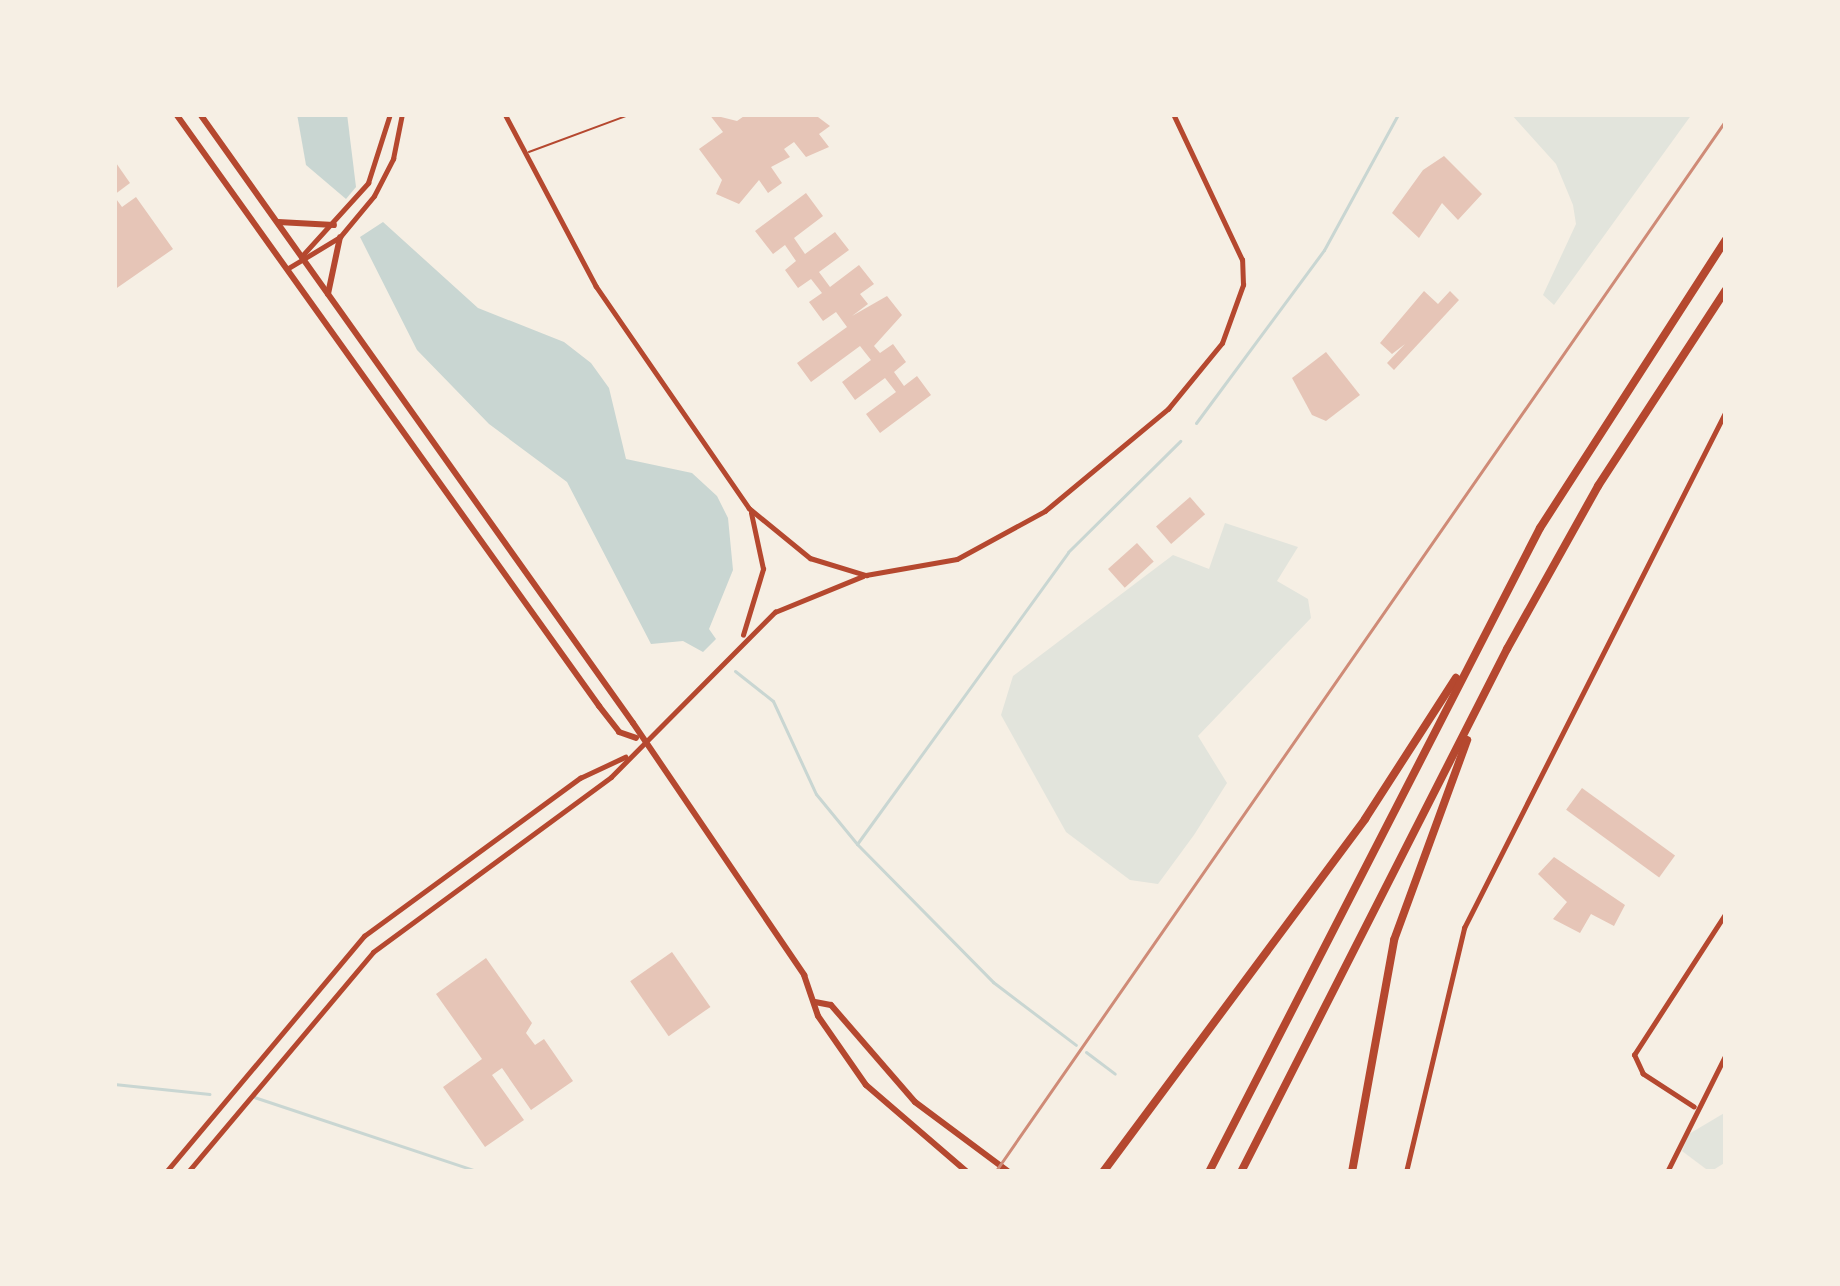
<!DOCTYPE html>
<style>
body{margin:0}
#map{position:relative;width:1840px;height:1286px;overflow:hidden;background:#f6efe4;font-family:Commissioner,sans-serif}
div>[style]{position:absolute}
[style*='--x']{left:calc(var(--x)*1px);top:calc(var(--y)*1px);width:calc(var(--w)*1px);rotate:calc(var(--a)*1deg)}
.green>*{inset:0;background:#e2e4dc}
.water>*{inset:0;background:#c9d6d2}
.stream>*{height:3px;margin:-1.5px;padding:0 1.5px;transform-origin:1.5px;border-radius:1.5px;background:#c9d6d2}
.building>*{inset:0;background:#e6c5b7;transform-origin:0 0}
.service>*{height:1.5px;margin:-0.75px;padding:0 0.75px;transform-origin:0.75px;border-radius:0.75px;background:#b5482f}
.minor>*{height:4.5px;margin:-2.25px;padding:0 2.25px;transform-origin:2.25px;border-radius:2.25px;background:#b5482f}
.secondary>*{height:6px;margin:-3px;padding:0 3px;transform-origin:3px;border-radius:3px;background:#b5482f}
.motorway>*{height:8px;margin:-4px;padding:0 4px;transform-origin:4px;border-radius:4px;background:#b5482f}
.rail>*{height:3px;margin:-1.5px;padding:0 1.5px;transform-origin:1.5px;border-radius:1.5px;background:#cf8b77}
span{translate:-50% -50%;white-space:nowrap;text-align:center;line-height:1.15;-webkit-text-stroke:10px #f6efe4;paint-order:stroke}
.frame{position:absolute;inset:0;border:117px solid #f6efe4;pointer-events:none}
</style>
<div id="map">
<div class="green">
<i style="clip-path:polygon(1511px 114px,1692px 114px,1554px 305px,1543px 295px,1576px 224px,1573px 205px,1556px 164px)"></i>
<i style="clip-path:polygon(1225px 523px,1298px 547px,1277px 581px,1308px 599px,1311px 618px,1198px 736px,1227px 783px,1194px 835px,1158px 884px,1130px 880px,1066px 832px,1001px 715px,1013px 676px,1173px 555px,1209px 569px)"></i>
<i style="clip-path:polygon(1726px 1112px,1726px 1162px,1710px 1172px,1682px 1151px,1689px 1134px)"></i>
</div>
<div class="water">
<i style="clip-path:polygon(297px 114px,347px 114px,356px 187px,346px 199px,306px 165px)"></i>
<i style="clip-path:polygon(383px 222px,478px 308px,564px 342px,591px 363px,609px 388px,626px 459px,692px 473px,717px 496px,728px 518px,733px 570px,709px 629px,716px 639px,703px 652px,683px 641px,651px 644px,567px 482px,489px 424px,417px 350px,360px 237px)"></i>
</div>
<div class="stream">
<i style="--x:1196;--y:423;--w:215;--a:-53.5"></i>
<i style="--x:1324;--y:250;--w:155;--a:-61.4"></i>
<i style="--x:735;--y:671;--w:48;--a:38.3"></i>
<i style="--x:773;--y:701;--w:102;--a:65.2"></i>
<i style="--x:816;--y:794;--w:65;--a:50.6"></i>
<i style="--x:857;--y:844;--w:194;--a:45.4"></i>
<i style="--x:993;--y:982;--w:104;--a:37.2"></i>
<i style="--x:857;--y:844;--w:360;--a:-54.1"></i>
<i style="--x:1068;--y:552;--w:158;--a:-44.7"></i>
<i style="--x:1086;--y:1052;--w:36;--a:37"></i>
<i style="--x:114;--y:1084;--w:96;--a:6"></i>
<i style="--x:254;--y:1097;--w:238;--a:18.4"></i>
</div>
<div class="building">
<i style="clip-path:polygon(709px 114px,737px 121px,747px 114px,814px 114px,830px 126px,819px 134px,829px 147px,806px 157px,794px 142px,784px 149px,790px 157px,771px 167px,782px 183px,768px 193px,759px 180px,739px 204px,716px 194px,722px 180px,699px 149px,723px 132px)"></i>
<i style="clip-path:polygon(1444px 156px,1482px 194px,1458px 220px,1442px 203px,1419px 238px,1392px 213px,1423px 170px)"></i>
<i style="clip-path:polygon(114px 160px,130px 183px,114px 195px)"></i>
<i style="clip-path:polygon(806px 193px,823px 216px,794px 238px,805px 254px,835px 232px,849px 250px,819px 272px,830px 287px,859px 265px,874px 284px,860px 294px,868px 304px,852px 316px,887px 296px,902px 315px,874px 346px,880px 353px,893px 344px,906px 362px,894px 372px,904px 386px,917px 376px,931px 395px,880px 433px,866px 414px,896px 392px,885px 378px,855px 400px,842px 382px,871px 360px,860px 346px,811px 382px,797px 363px,847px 327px,836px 312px,823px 321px,809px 302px,822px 293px,811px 279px,798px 288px,785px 270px,796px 261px,785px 245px,773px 254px,755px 231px)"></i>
<i style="clip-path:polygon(114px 196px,122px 207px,136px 197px,173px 249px,114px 290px)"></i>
<i style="clip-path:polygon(1424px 291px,1438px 304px,1450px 291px,1459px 300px,1394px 370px,1387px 363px,1405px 344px,1392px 354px,1380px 343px)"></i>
<i style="clip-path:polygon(1326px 352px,1360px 395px,1326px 421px,1312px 415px,1292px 378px)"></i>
<i style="left:1190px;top:497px;width:23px;height:45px;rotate:49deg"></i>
<i style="left:1137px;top:543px;width:25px;height:39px;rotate:48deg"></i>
<i style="left:1582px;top:788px;width:115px;height:27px;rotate:36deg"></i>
<i style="clip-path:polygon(1554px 857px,1625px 905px,1614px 926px,1591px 914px,1580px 933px,1553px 919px,1567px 902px,1538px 874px)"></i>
<i style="left:672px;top:952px;width:67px;height:51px;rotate:55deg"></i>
<i style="clip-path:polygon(486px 958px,532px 1023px,526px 1033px,535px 1045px,544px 1039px,573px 1081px,531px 1110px,502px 1068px,492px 1075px,524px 1120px,485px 1147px,443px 1087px,482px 1059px,436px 994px)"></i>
</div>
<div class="service">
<i style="--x:529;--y:152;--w:110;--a:-20.3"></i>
</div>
<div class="minor">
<i style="--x:505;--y:114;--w:195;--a:62.1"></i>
<i style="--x:596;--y:286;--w:270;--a:55.4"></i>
<i style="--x:749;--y:508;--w:79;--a:39.3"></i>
<i style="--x:810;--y:558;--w:59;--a:16.9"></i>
<i style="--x:866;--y:575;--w:92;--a:-10"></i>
<i style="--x:957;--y:559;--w:100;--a:-28.6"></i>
<i style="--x:1045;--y:511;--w:160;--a:-39.7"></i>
<i style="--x:1168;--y:409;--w:85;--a:-50.7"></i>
<i style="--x:1222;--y:343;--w:62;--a:-70.1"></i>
<i style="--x:1243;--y:285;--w:25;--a:-92"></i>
<i style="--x:1242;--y:260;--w:161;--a:-115.3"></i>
<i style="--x:301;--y:257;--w:100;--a:-47.8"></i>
<i style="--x:368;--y:183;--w:72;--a:-72.3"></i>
<i style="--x:287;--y:269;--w:62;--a:-31.1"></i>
<i style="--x:340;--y:237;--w:53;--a:-50.3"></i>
<i style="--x:374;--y:196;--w:42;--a:-62.8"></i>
<i style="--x:393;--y:159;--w:46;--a:-78.7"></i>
<i style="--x:743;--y:635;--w:69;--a:-73.1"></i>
<i style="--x:763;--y:569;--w:57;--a:-102.1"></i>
<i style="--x:1694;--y:1107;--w:61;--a:-147.1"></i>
<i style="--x:1643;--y:1074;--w:21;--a:-115"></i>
<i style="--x:1634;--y:1055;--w:169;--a:-57.1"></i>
<i style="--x:166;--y:1172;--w:308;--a:-50"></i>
<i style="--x:364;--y:936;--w:268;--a:-36.2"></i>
<i style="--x:580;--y:778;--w:50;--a:-25"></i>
<i style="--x:188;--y:1172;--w:287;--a:-49.9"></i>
<i style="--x:373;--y:952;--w:295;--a:-36.3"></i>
<i style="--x:611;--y:777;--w:233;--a:-45.2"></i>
<i style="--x:775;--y:612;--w:95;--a:-22.2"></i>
<i style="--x:1406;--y:1172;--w:251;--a:-76.6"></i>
<i style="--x:1464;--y:928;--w:580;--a:-63.13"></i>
<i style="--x:1667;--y:1172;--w:132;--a:-63.4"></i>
</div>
<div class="secondary">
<i style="--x:176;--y:114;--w:728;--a:54.45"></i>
<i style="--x:599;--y:706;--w:33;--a:52"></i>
<i style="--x:619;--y:732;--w:18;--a:19"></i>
<i style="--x:200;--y:114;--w:747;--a:54.59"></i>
<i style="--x:633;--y:723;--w:305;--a:55.8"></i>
<i style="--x:804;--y:975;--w:43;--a:71.1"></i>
<i style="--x:818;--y:1016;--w:84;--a:55.2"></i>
<i style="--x:866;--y:1085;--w:133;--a:40.7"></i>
<i style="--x:278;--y:222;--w:56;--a:3.1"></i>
<i style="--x:328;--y:294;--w:58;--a:-78.1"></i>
<i style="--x:815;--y:1002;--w:16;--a:11"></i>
<i style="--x:831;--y:1005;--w:128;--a:49.1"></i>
<i style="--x:915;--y:1102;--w:117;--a:36.7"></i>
</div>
<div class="motorway">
<i style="--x:1103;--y:1172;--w:440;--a:-53.4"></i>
<i style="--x:1365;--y:819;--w:168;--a:-57.2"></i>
<i style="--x:1209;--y:1172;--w:724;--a:-62.8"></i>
<i style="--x:1540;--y:528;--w:344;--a:-57.2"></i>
<i style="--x:1241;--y:1172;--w:587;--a:-63.04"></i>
<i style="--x:1507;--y:649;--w:187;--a:-60.8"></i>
<i style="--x:1598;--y:486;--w:234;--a:-56.9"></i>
<i style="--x:1352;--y:1172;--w:236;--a:-79.7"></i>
<i style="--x:1394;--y:940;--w:213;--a:-69.9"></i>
</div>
<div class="rail">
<i style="--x:995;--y:1172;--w:1281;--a:-55.21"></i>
</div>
<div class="frame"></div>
</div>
